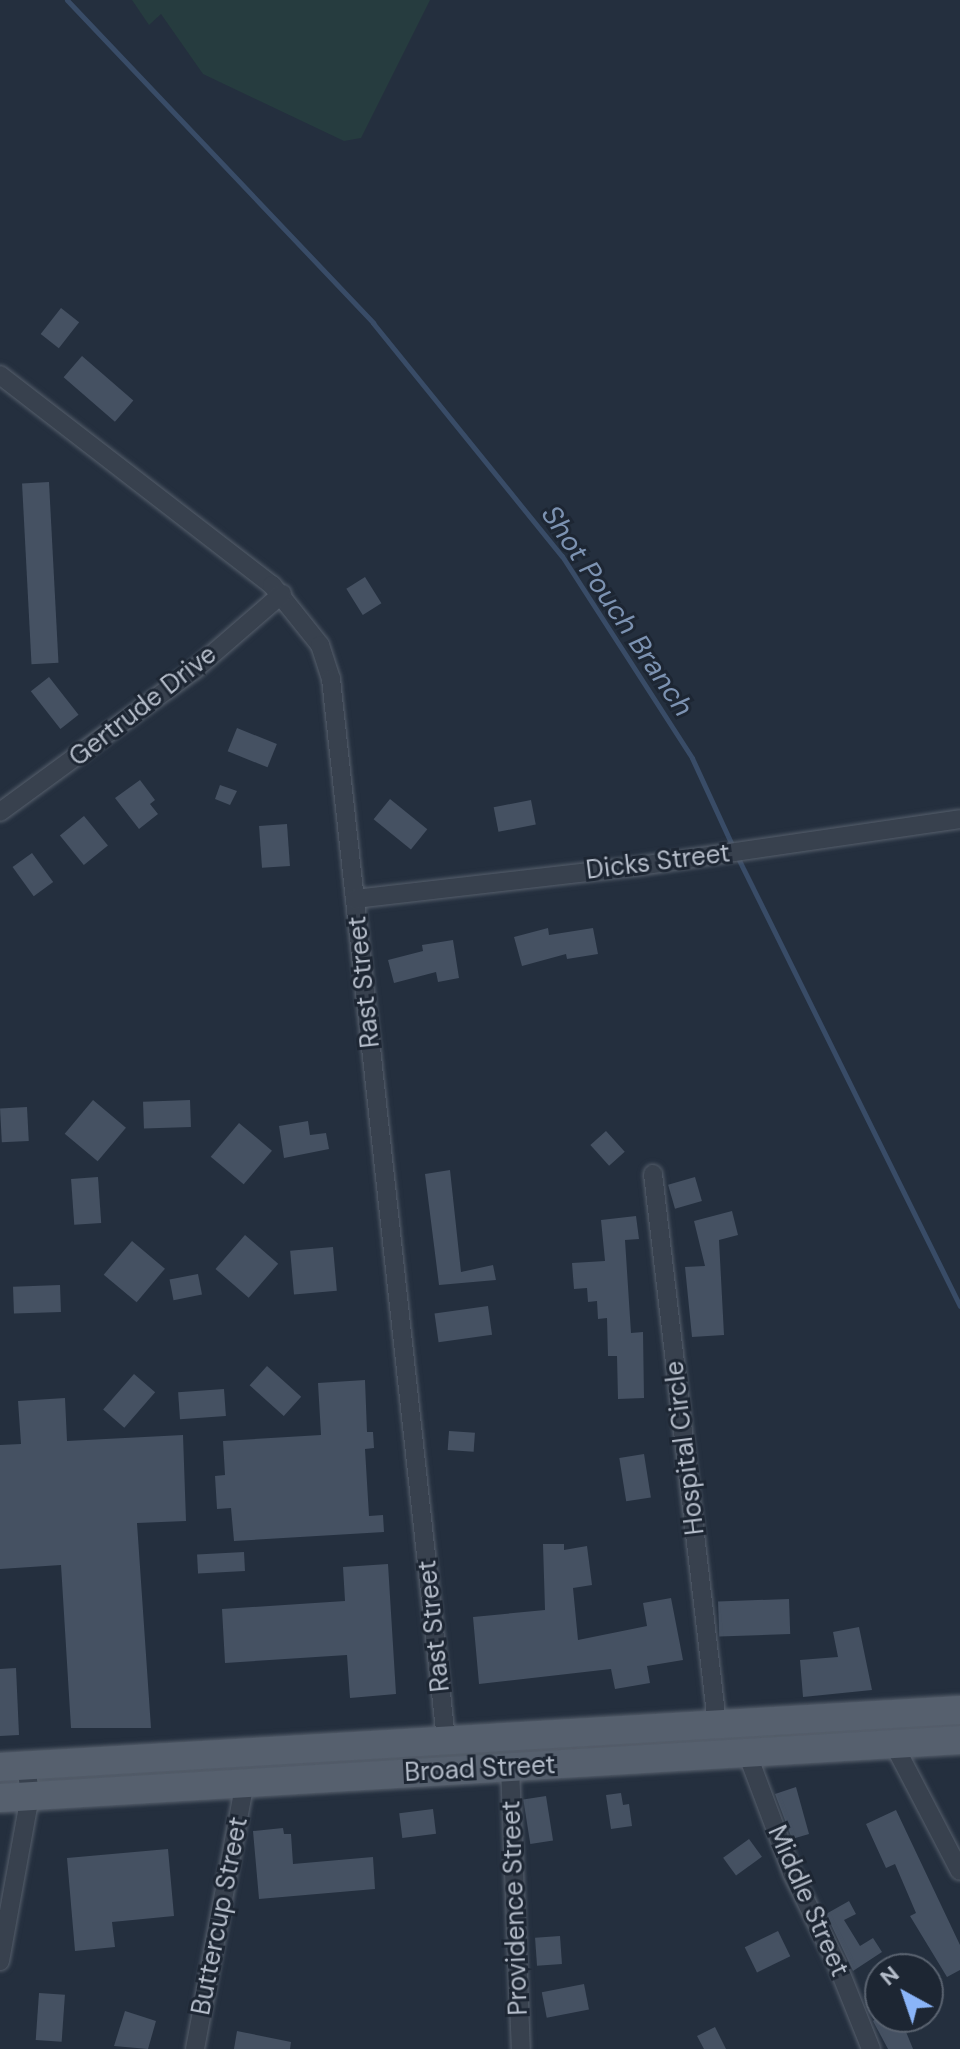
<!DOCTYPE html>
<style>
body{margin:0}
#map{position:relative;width:960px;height:2049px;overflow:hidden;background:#242f3e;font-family:"DM Sans",sans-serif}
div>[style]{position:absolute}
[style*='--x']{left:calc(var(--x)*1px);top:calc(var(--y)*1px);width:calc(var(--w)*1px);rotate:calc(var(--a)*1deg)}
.green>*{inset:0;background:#263c3f}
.stream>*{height:5px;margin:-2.5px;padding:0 2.5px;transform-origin:2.5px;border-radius:2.5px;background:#394c67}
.building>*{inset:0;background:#455162;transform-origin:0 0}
.roads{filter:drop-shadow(0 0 2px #565f6c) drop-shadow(0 0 2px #565f6c)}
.street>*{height:18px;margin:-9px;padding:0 9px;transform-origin:9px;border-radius:9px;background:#38414e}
.primary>*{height:28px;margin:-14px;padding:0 14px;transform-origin:14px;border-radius:14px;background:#56606e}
span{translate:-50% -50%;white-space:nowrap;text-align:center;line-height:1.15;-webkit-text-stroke:6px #1d2633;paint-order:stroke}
.street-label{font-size:26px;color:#b4bcc9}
.water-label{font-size:28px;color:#7c92b1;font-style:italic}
.north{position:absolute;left:864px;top:1953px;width:80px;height:80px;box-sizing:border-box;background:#1d2633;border:2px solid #59626f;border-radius:50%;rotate:320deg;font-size:22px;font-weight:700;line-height:32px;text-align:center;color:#b4bcc9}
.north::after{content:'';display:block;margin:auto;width:28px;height:36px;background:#8ab4f8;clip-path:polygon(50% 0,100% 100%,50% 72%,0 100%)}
</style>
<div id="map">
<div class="green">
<i style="clip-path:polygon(132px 0,430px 0,361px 138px,344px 141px,203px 74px,161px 14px,149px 25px)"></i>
</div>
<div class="stream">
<i style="--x:67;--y:0;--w:445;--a:46.5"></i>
<i style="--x:373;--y:323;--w:300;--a:51"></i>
<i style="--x:562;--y:556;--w:240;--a:57.2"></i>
<i style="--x:692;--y:758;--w:98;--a:65.3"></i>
<i style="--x:737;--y:856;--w:502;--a:63.64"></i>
</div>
<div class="building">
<i style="left:61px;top:308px;width:23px;height:33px;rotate:38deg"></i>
<i style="left:82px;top:356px;width:68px;height:28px;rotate:41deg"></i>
<i style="left:49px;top:482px;width:181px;height:27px;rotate:87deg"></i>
<i style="left:365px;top:577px;width:31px;height:22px;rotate:58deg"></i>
<i style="left:49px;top:677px;width:48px;height:23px;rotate:52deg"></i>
<i style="left:237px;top:728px;width:43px;height:25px;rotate:22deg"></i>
<i style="clip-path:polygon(140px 780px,155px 800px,150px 804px,158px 814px,139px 829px,115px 798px)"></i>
<i style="clip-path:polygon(220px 785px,237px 791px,230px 805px,215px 799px)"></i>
<i style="left:390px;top:799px;width:48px;height:26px;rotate:39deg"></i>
<i style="left:531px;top:800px;width:25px;height:38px;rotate:79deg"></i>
<i style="left:84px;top:816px;width:38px;height:31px;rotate:51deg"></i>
<i style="left:287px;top:824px;width:42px;height:28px;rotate:86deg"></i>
<i style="left:32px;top:853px;width:36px;height:24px;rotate:54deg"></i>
<i style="clip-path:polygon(548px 928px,549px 935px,593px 928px,598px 954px,567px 959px,566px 954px,522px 966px,514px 937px)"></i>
<i style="clip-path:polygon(453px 940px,459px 978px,438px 982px,436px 972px,394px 983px,388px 960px,423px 951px,422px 945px)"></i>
<i style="left:93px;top:1100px;width:43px;height:44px;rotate:40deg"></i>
<i style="left:190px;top:1100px;width:27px;height:47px;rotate:88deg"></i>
<i style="left:27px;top:1107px;width:34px;height:27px;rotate:87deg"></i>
<i style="clip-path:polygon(308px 1121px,310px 1135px,326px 1133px,329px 1149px,284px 1158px,279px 1126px)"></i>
<i style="left:239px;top:1123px;width:43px;height:44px;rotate:40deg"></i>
<i style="left:606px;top:1131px;width:28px;height:21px;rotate:48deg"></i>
<i style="clip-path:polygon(450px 1170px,461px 1272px,493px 1265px,496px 1280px,439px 1285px,425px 1174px)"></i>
<i style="left:98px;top:1177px;width:46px;height:27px;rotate:86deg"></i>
<i style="left:695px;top:1177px;width:25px;height:28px;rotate:74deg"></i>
<i style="clip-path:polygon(732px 1211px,738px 1235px,719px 1240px,724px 1335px,692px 1337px,685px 1267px,705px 1266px,694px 1221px)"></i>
<i style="clip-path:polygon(636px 1216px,639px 1239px,625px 1240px,631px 1333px,643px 1332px,644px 1398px,618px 1399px,617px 1356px,608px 1356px,607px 1318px,598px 1319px,597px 1301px,588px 1302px,587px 1288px,574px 1289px,572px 1263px,605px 1261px,601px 1220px)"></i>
<i style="left:245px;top:1235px;width:44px;height:45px;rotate:41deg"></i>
<i style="left:132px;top:1241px;width:43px;height:44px;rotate:40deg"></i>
<i style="left:333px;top:1247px;width:44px;height:43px;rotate:85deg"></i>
<i style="left:198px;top:1274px;width:21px;height:29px;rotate:79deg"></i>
<i style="left:60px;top:1285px;width:27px;height:47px;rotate:88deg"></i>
<i style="left:488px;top:1306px;width:29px;height:54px;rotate:82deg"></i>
<i style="left:267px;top:1366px;width:46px;height:26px;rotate:42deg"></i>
<i style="left:134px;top:1374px;width:28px;height:47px;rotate:41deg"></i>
<i style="clip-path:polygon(365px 1380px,367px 1432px,373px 1432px,374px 1448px,365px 1449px,369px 1516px,383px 1515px,384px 1532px,234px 1541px,231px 1508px,217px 1509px,215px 1476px,225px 1475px,223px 1441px,321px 1435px,318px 1383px)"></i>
<i style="left:224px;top:1389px;width:27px;height:46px;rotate:86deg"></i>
<i style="clip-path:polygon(65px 1398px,67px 1441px,183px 1435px,186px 1521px,137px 1523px,151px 1728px,71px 1728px,61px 1565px,0 1569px,0 1445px,21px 1444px,18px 1401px)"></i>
<i style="left:449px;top:1431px;width:26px;height:19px;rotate:4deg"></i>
<i style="left:644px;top:1454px;width:44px;height:25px;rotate:81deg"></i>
<i style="clip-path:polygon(543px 1544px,564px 1544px,564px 1550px,587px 1546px,592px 1585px,573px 1588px,578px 1640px,647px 1626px,643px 1603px,671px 1598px,683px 1660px,647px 1666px,650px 1683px,615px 1689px,611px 1669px,479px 1684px,473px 1617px,545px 1610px)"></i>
<i style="left:244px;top:1552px;width:19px;height:47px;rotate:87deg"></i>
<i style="clip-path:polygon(388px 1564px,396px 1694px,350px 1698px,347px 1655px,225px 1663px,222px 1609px,345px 1601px,343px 1567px)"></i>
<i style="left:789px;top:1599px;width:35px;height:71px;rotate:88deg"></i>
<i style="clip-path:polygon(859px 1627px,872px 1690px,803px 1697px,800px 1660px,838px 1657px,833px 1632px)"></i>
<i style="clip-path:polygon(16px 1668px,19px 1735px,0 1736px,0 1669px)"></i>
<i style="clip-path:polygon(796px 1787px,809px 1834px,792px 1839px,775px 1794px)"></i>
<i style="clip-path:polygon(621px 1793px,623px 1805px,629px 1804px,632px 1826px,611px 1829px,606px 1795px)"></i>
<i style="left:546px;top:1796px;width:45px;height:23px;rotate:81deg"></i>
<i style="left:433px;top:1809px;width:25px;height:34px;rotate:83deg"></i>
<i style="clip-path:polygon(896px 1810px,960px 1945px,960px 1970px,947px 1977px,910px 1916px,916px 1913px,895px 1864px,886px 1868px,866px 1824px)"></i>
<i style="clip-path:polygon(283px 1828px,284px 1834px,291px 1834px,293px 1864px,373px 1857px,375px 1889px,259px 1899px,253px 1831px)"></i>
<i style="left:749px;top:1839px;width:22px;height:32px;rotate:54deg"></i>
<i style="clip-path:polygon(168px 1849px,174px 1916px,112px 1922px,115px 1947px,75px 1951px,67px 1858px)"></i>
<i style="clip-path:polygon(849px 1901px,856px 1914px,844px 1920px,860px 1946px,873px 1938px,882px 1952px,853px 1971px,826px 1914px)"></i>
<i style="left:778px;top:1931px;width:28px;height:37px;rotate:64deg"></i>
<i style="left:560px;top:1936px;width:28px;height:25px;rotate:86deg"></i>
<i style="left:584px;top:1984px;width:26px;height:43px;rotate:79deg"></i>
<i style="left:39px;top:1993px;width:26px;height:47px;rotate:4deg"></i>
<i style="clip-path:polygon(125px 2011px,156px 2021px,148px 2049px,114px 2046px)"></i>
<i style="clip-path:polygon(878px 2017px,900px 2017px,913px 2049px,888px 2049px,873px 2021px)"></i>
<i style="clip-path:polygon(715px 2027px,726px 2049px,704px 2049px,697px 2036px)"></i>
<i style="clip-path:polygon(237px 2031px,291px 2042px,290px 2049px,234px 2049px)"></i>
</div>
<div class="roads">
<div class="street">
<i style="--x:0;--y:375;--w:344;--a:37.7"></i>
<i style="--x:272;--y:585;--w:77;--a:51.3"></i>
<i style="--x:320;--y:645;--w:36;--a:72"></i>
<i style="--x:331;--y:679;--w:1066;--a:83.81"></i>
<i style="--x:0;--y:812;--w:239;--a:-36.2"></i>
<i style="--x:193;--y:671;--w:118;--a:-40.9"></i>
<i style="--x:355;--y:899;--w:286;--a:-6.6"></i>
<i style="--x:639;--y:866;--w:324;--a:-8.3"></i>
<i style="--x:653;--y:1174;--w:553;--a:83.35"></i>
<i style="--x:894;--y:1745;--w:142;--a:62.4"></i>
<i style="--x:747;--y:1753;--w:128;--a:69.4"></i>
<i style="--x:792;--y:1873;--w:102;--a:63.7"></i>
<i style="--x:837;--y:1964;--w:92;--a:68.2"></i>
<i style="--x:510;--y:1767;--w:282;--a:87.8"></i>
<i style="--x:0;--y:1961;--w:168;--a:-79.7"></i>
<i style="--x:30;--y:1796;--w:31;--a:-97"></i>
<i style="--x:195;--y:2049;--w:271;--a:-79.4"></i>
</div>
<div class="primary">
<i style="--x:0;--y:1767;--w:962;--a:-3.4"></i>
<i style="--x:0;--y:1798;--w:962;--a:-3.46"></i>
</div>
</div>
<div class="street-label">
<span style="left:143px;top:706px;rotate:-38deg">Gertrude Drive</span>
<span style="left:658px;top:862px;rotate:-7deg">Dicks Street</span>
<span style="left:364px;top:982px;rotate:-96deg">Rast Street</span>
<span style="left:685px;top:1448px;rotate:-97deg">Hospital Circle</span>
<span style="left:434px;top:1626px;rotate:-96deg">Rast Street</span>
<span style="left:480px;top:1769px;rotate:-3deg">Broad Street</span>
<span style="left:808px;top:1901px;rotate:66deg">Middle Street</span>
<span style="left:515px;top:1908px;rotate:-92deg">Providence Street</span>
<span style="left:220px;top:1916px;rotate:-79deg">Buttercup Street</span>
</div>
<div class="water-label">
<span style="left:617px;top:611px;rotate:56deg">Shot Pouch Branch</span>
</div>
<div class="north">N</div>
</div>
